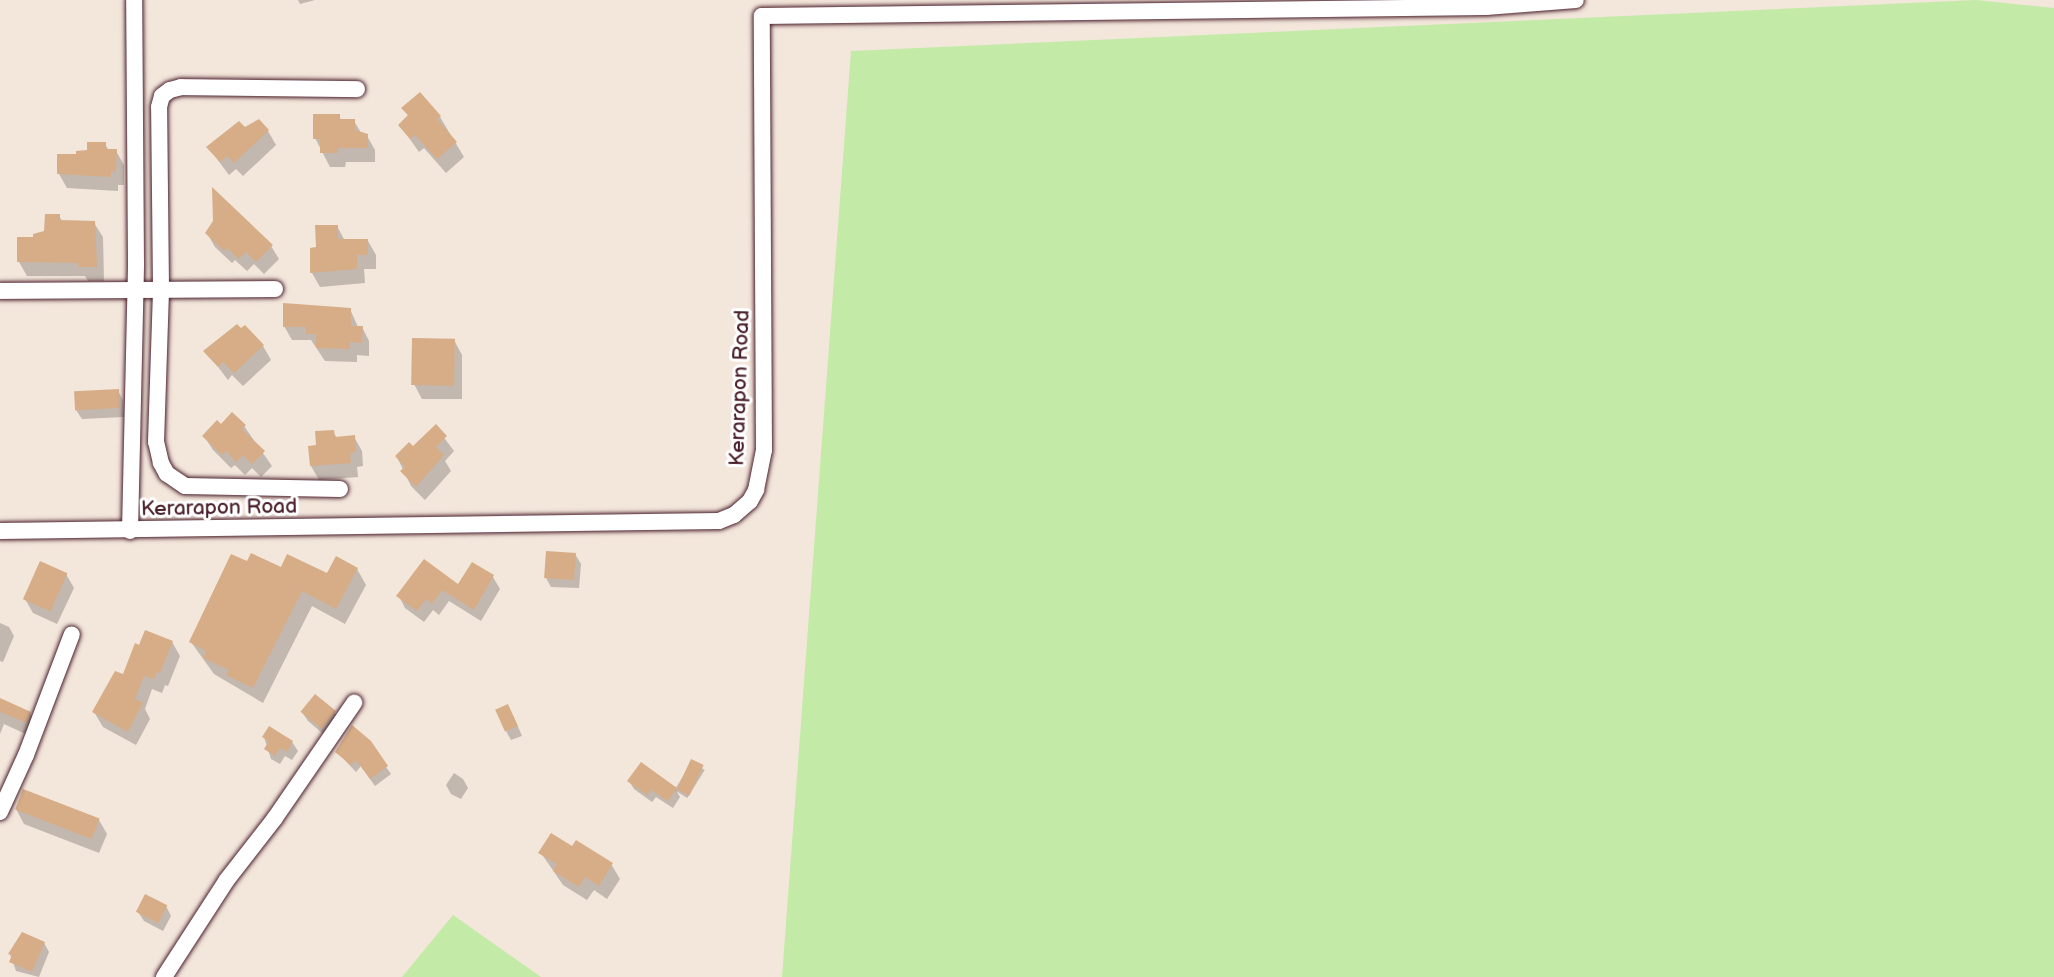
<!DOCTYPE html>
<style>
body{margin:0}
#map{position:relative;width:2054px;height:977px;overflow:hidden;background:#f3e6db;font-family:"Balsamiq Sans",sans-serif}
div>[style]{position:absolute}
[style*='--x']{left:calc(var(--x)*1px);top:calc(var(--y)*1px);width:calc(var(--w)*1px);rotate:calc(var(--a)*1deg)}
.green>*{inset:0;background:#c3eba7}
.shadow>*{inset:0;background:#0003;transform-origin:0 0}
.building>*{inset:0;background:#d6ad87;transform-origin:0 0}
.roads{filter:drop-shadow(0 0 2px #4a1f2b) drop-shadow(0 0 2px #4a1f2b)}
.minor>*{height:16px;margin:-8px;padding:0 8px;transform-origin:8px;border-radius:8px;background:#fff}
span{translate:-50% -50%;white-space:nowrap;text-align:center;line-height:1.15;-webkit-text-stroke:6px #fff;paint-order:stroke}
.street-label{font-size:21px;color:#4a1f2b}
</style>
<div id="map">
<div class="green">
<i style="clip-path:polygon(1976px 0,2054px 8px,2054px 977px,782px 977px,851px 51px)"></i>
<i style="clip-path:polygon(453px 915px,541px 977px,402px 977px)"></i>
</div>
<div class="shadow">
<i style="clip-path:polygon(298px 0,315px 0,300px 4px)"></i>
<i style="clip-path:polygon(403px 108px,440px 117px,464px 157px,446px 173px,424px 148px,419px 152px,400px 125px,409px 117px)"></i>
<i style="clip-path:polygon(339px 116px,342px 121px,354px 121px,363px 136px,367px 136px,375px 150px,375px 162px,346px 162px,345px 167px,330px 167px,315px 138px)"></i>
<i style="clip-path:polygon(245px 129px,268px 131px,276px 145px,243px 176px,236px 169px,229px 175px,208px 147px)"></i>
<i style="clip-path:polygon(105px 144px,109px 151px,116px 151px,124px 165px,124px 185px,118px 185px,118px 191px,67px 188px,59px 174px,78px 156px)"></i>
<i style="clip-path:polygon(59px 216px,63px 222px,94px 223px,103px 237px,104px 281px,88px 281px,85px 276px,27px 276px,19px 262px,35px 238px,46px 232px)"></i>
<i style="clip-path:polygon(337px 226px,345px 241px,368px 241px,376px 255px,376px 269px,364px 269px,365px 283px,320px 287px,312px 273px)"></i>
<i style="clip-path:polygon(207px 233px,271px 246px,279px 259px,264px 274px,254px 264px,247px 271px,235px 260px,232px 263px,215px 247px)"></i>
<i style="clip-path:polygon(350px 309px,358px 327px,362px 327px,369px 341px,369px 356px,357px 355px,357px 362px,325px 361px,311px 340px,292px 340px,284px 326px)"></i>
<i style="clip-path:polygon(241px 331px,263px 346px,271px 360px,243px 386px,232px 375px,228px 380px,206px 351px)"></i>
<i style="clip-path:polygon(454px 340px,462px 355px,462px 399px,422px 399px,414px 384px)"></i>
<i style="clip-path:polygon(118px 391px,123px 400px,124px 417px,82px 419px,76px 410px)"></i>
<i style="clip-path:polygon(221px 426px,244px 426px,272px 466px,261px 477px,252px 468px,245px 475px,235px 465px,231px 468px,213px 450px,204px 436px)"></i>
<i style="clip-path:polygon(436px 427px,454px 451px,445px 461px,451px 471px,425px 500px,411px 486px,397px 457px,413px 449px)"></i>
<i style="clip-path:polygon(333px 432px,337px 438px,354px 437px,362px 451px,363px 466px,357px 467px,358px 477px,319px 480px,311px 466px,318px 447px)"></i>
<i style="clip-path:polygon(575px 554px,581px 564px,579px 588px,551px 587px,546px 578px)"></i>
<i style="clip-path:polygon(472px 564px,493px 577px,500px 589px,481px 621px,449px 601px,439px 615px,433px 610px,424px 622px,405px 608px,399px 596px,459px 587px)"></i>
<i style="clip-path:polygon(282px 569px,328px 576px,357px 569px,366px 585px,345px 624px,312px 606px,263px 703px,214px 674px,191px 642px)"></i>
<i style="clip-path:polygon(66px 574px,74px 588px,57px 624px,33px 613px,25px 599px)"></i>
<i style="clip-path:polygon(0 623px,9px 627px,14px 636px,3px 662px,0 661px)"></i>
<i style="clip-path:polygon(172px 642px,180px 656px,168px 686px,165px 685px,162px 693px,152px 689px,145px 709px,150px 719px,136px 745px,103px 727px,94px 712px,124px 676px)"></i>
<i style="clip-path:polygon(0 700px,30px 713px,35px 722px,30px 736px,4px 724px,0 734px)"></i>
<i style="clip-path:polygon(302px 712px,334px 712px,340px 722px,328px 738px,308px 721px)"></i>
<i style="clip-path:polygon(513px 715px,522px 736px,511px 740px,506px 731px)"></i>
<i style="clip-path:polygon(264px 737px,292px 742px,298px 751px,292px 760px,285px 756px,280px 764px,271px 759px)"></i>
<i style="clip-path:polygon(337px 752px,386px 767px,391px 774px,375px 786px,361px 766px,356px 772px)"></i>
<i style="left:692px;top:762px;width:15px;height:33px;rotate:32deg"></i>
<i style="clip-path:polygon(454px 773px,463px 779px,468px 788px,461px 799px,451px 794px,446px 785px)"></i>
<i style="clip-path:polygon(629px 781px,676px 790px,680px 797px,673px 808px,656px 797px,652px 802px,634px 789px)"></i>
<i style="clip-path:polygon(16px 809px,99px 820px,107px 834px,99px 853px,24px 824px)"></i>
<i style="clip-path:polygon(573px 848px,611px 864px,620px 879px,607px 899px,594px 890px,587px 900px,563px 885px,541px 853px)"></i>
<i style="clip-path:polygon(166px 906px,171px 916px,163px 931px,144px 921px,138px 912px)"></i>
<i style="clip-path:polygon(15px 943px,44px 943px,49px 952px,39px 977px,16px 971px,10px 954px)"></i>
</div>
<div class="building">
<i style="clip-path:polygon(420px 92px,441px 116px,437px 119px,457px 142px,437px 159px,415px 135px,410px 139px,398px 125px,408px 115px,401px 108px)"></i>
<i style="clip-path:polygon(313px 114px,340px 114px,340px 119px,355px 119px,355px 130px,368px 134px,368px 148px,338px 148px,338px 153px,320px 153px,320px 139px,313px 139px)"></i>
<i style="clip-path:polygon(259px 119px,269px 130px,234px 163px,227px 156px,220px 162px,206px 147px,239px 121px,245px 127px)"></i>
<i style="clip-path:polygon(87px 142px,106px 142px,106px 149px,117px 149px,116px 172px,111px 171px,111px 177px,57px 174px,57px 154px,76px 154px,76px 151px,87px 150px)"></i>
<i style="clip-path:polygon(212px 187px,273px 245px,256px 262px,246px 252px,239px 259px,227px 248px,224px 251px,205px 233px,213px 221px)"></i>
<i style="clip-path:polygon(45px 214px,60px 214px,60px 220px,95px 221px,97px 267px,78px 267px,78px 263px,17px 262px,17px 237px,33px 237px,33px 234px,44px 231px)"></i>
<i style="clip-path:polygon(315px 225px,338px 225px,338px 239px,368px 239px,368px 255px,357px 255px,357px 269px,310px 273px,310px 248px,316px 247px)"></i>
<i style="clip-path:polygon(283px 303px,351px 308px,351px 326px,363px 326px,362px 343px,350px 342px,350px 349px,316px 348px,316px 334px,306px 334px,306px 327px,283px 327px)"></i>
<i style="clip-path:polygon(237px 324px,241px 328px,245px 325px,264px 345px,234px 373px,223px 362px,218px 367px,203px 351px)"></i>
<i style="left:412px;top:338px;width:43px;height:47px;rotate:1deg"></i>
<i style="left:119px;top:389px;width:19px;height:45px;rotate:87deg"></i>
<i style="clip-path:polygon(232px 412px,246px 425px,242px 429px,265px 451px,252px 464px,243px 455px,236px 462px,226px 451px,222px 455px,202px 436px,217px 420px,221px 424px)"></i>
<i style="clip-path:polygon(436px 424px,447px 436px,436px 447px,444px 455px,416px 487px,400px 471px,405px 467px,395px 456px,409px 442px,413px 446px)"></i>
<i style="clip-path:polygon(334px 430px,335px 437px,355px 435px,356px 452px,350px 453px,351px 463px,310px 466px,308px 446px,316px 445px,315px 431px)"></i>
<i style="left:546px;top:551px;width:30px;height:27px;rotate:4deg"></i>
<i style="clip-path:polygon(251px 553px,281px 567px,287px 554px,327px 573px,336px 556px,358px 568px,336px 609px,302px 591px,253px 688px,226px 675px,229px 670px,203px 658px,206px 651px,189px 642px,231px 554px,247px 561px)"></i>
<i style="clip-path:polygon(424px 559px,458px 584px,472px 562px,494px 575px,474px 610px,442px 590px,432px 604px,426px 599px,417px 611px,396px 596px)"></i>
<i style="left:40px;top:561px;width:30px;height:42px;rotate:24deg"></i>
<i style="clip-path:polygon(145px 630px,173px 641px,160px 673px,157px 672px,154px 679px,144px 676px,135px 699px,143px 703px,128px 732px,92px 712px,115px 671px,123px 674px,135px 643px,139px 645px)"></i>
<i style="left:315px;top:694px;width:27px;height:23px;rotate:39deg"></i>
<i style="clip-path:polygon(0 698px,31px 712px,27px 723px,0 712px)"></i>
<i style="left:508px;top:704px;width:24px;height:14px;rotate:66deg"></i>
<i style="clip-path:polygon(352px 725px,371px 741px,388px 766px,370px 779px,356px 760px,351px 765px,335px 752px)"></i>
<i style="clip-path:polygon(269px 726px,293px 741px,287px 752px,280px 748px,275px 756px,264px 749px,269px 741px,262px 737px)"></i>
<i style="left:691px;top:759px;width:14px;height:34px;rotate:25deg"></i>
<i style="clip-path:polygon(641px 762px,677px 788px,668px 801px,651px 790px,647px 795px,627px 781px)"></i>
<i style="left:23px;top:789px;width:82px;height:22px;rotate:21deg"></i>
<i style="clip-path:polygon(551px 833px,572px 846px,576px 840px,613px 863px,599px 886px,585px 877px,579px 887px,553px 871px,557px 864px,538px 853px)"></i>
<i style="left:145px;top:894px;width:25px;height:20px;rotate:27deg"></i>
<i style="clip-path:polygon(22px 932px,45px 942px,32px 972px,9px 962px,12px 955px,8px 954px)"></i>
</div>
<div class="roads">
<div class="minor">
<i style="--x:0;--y:291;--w:275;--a:-0.4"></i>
<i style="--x:340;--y:489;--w:155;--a:-178.9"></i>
<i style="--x:185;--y:486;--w:22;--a:-146"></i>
<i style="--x:167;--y:474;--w:13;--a:-119"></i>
<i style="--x:161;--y:463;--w:22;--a:-103"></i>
<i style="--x:156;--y:442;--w:153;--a:-88.1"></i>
<i style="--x:161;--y:289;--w:182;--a:-90.6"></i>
<i style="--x:159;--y:107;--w:11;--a:-75"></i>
<i style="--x:162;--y:96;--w:10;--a:-37"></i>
<i style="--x:170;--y:90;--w:11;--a:-15"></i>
<i style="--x:181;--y:87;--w:176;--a:0.7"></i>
<i style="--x:0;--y:531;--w:719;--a:-0.8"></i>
<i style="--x:719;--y:521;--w:16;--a:-22"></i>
<i style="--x:734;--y:515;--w:21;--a:-41"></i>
<i style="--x:750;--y:501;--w:13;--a:-61"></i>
<i style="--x:756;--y:490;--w:41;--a:-78.7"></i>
<i style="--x:764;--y:450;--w:434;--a:-90.3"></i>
<i style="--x:762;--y:16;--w:724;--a:-0.71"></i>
<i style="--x:1486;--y:7;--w:90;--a:-4.4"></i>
<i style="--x:130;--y:531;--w:267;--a:-88.7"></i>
<i style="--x:136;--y:264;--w:264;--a:-90.4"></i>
<i style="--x:0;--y:812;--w:63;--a:-65.5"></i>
<i style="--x:26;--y:755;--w:129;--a:-69.2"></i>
<i style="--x:164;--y:977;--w:114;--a:-57.1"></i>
<i style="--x:226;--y:881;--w:80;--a:-52.1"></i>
<i style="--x:275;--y:818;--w:140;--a:-55.5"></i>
</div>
</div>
<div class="street-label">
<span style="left:740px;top:388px;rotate:-88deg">Kerarapon Road</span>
<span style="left:219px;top:508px;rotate:-1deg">Kerarapon Road</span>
</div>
</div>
